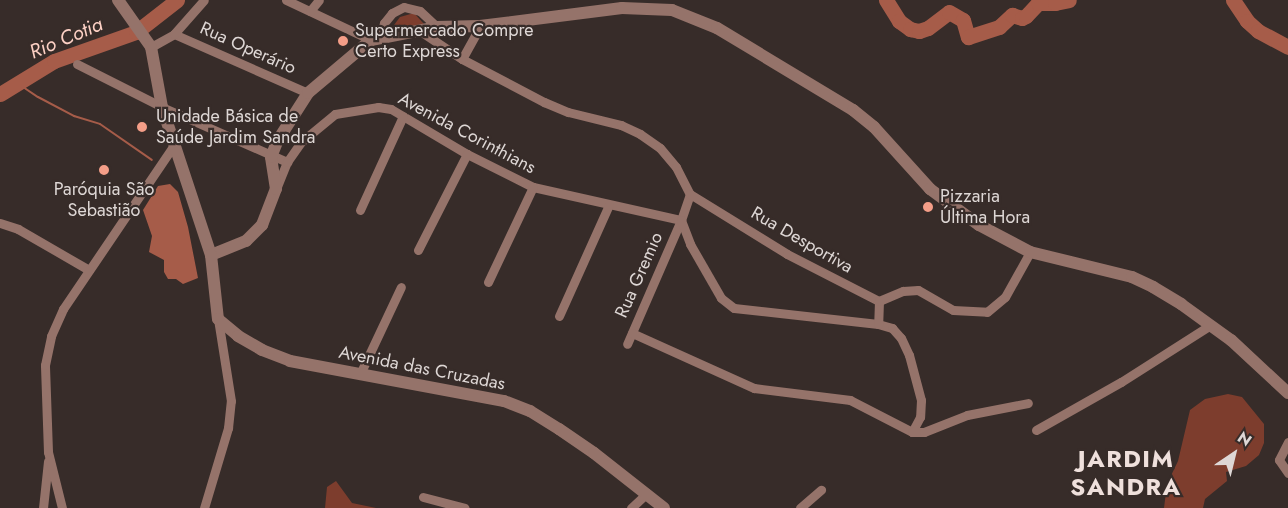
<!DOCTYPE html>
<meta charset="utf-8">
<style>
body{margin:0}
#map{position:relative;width:1288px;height:508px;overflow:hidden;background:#372c29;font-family:Jost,sans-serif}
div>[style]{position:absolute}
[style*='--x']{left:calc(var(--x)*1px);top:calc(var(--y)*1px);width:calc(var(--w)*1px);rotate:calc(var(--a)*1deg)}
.green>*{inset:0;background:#7d3d2d}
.water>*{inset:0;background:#a65c49}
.stream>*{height:2px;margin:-1px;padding:0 1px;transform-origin:1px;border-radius:1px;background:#a65c49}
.river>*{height:15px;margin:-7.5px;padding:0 7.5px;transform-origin:7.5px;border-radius:7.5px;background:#a65c49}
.minor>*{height:9px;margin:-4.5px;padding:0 4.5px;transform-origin:4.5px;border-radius:4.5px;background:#95736a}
.tertiary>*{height:12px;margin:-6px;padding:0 6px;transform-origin:6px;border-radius:6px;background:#95736a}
.dots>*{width:16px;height:16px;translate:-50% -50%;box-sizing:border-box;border:3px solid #372c29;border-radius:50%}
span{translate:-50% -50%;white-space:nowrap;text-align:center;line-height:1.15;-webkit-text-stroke:4.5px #372c29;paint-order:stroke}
.poi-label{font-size:18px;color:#ded7d5}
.left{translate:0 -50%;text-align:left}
.street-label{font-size:18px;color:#ded7d5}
.water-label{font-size:20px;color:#fdd1c5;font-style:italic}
.district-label{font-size:24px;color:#efe0dc;font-weight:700;letter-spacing:1.5px}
.north{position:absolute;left:1204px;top:424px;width:60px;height:60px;-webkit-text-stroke:4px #372c29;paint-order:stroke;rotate:35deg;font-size:16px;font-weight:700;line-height:24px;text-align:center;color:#ded7d5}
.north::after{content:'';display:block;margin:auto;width:21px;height:27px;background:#ded7d5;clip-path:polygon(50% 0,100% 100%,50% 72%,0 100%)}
</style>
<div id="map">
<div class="green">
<i style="clip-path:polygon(414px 13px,424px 24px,391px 29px,400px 17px)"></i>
<i style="clip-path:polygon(1228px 394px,1242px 397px,1264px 424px,1264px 443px,1259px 455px,1246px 466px,1226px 472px,1227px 481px,1205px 499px,1203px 508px,1164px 508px,1167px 484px,1178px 461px,1190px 410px,1205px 399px)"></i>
<i style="clip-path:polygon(336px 481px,352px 503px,376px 508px,325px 508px,327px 487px)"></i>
</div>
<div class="water">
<i style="clip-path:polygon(170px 184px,178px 192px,188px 227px,198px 278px,183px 284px,176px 279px,168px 279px,164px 272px,164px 260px,149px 252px,152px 236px,143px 210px,158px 186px)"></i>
</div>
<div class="stream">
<i style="--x:21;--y:81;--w:6;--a:72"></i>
<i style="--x:23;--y:87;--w:18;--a:34"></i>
<i style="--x:38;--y:97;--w:41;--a:27.8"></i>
<i style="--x:74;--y:116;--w:27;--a:17"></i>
<i style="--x:100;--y:124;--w:63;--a:34.7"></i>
</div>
<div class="river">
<i style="--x:886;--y:0;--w:25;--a:58"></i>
<i style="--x:899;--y:21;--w:14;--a:36"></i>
<i style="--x:910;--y:29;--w:9;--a:13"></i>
<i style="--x:919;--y:31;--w:9;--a:-18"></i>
<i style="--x:928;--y:28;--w:26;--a:-37"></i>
<i style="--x:949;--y:12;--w:16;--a:30"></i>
<i style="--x:963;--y:20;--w:18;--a:74"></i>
<i style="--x:968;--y:37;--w:33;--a:-18"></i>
<i style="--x:999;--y:27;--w:18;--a:-43"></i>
<i style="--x:1012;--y:15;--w:10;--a:17"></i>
<i style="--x:1022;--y:18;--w:4;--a:-27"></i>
<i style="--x:1026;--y:16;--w:18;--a:-47"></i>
<i style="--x:1038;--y:3;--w:17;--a:0"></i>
<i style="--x:1055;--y:3;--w:14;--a:-12"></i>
<i style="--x:1233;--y:0;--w:25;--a:56"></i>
<i style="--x:1247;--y:21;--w:15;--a:42"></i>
<i style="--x:1258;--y:31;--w:34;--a:28"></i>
<i style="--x:0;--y:94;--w:63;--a:-31.4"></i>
<i style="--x:54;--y:61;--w:87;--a:-19.5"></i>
<i style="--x:136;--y:32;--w:52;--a:-38"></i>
</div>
<div class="minor">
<i style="--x:286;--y:0;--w:94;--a:25.2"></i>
<i style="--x:310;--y:11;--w:14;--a:-51"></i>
<i style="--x:420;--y:31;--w:50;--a:33.7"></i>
<i style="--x:462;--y:59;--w:93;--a:27.7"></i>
<i style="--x:544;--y:102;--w:26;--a:23"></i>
<i style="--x:568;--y:112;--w:55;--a:13.8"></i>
<i style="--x:621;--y:125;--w:21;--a:25"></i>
<i style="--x:640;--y:134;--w:24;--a:35"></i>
<i style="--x:660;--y:148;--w:25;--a:50"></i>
<i style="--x:676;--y:167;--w:30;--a:63"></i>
<i style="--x:690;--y:194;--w:28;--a:109"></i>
<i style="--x:681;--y:220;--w:135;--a:113.5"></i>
<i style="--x:174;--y:34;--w:146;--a:23.8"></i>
<i style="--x:380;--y:37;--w:15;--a:-74"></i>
<i style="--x:384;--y:23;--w:13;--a:-51"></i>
<i style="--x:392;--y:13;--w:13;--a:-27"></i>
<i style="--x:404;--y:7;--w:16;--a:14"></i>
<i style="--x:420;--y:11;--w:23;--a:43"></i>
<i style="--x:151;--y:47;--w:26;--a:-29"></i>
<i style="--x:174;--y:34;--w:45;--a:-48.6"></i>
<i style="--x:462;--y:59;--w:38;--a:-61"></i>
<i style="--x:77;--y:64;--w:95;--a:26.8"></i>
<i style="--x:162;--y:107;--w:137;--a:23.7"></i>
<i style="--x:276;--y:189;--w:29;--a:-68"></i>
<i style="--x:287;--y:162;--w:24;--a:-55"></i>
<i style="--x:301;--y:142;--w:44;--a:-39.5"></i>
<i style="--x:335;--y:114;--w:44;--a:-9.2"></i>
<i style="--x:378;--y:107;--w:13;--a:9"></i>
<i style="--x:391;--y:109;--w:88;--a:30.6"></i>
<i style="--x:467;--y:154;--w:74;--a:26.6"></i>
<i style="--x:533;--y:187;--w:152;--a:12.6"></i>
<i style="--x:681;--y:220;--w:26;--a:69"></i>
<i style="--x:690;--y:244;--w:62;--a:60.1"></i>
<i style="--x:721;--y:298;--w:16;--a:38"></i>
<i style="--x:734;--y:308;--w:145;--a:6.3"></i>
<i style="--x:878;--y:324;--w:15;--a:16"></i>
<i style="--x:892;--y:328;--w:13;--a:48"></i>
<i style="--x:901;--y:338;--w:19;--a:65"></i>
<i style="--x:909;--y:355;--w:47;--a:75.1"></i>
<i style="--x:921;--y:400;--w:17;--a:93"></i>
<i style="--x:920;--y:417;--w:17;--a:118"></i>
<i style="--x:690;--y:194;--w:114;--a:31.7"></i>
<i style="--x:787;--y:254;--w:103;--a:27.1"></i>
<i style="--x:879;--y:301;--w:23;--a:92"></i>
<i style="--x:360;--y:210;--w:103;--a:-65.4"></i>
<i style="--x:0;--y:223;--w:19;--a:18"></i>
<i style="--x:18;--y:229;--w:82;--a:30"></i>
<i style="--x:418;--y:250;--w:108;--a:-63"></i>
<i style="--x:488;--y:282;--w:105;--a:-64.7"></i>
<i style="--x:879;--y:301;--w:26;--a:-23"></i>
<i style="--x:903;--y:291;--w:15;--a:-4"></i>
<i style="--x:918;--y:290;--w:40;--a:29.7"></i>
<i style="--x:953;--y:310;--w:34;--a:3"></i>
<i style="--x:987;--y:312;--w:23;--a:-40"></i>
<i style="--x:1005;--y:297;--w:51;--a:-60.9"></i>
<i style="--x:559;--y:316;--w:122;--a:-65.8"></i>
<i style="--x:632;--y:333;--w:134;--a:24.3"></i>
<i style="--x:754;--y:388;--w:97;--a:7.1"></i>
<i style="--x:850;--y:400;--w:70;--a:27.3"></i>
<i style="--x:912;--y:432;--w:12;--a:0"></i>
<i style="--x:924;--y:432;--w:46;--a:-21.6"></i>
<i style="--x:967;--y:415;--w:62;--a:-11.1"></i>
<i style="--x:360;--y:374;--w:96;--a:-64.8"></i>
<i style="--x:1036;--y:430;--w:98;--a:-29.5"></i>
<i style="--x:1121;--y:382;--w:104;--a:-32.5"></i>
<i style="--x:1288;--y:442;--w:20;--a:117"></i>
<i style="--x:1279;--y:460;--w:16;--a:55"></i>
<i style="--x:423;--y:497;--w:43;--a:14.7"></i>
<i style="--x:43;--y:508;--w:47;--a:-83.9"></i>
<i style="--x:62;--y:508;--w:58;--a:-104"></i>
<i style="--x:48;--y:452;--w:87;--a:-92"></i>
<i style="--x:45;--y:365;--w:30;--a:-78"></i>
<i style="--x:51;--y:336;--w:30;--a:-66"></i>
<i style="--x:63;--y:309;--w:198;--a:-55.9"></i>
<i style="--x:204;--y:508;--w:84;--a:-73.3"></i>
<i style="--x:228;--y:428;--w:27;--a:-84"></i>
<i style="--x:231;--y:401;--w:83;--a:-99"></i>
<i style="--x:631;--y:508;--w:22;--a:-43"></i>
<i style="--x:800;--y:508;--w:28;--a:-41"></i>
</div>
<div class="tertiary">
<i style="--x:118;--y:0;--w:57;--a:54.9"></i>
<i style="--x:151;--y:47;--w:61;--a:79.6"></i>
<i style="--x:162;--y:107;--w:156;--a:71.7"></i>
<i style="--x:211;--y:255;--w:38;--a:-22"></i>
<i style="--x:246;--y:241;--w:23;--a:-45"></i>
<i style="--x:262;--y:225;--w:39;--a:-69"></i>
<i style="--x:276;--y:189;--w:32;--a:-99"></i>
<i style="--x:271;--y:157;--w:18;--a:-68"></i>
<i style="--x:278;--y:140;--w:56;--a:-57.4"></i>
<i style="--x:308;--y:93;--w:82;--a:-40.1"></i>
<i style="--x:371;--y:40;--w:67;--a:-11.1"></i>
<i style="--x:437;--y:27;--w:43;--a:-1.3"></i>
<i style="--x:480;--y:26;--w:143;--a:-7.2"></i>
<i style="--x:622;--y:8;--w:50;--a:2.3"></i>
<i style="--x:672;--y:10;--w:48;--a:21.8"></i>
<i style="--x:717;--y:28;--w:159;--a:31.1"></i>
<i style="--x:853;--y:110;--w:27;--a:39"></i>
<i style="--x:874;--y:127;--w:84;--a:47.9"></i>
<i style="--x:930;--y:189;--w:61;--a:36.3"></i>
<i style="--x:979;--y:225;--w:58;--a:27.9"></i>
<i style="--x:1030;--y:252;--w:105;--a:13.8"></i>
<i style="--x:1132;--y:277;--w:23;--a:25"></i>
<i style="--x:1153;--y:287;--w:33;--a:31"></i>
<i style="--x:1181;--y:304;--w:62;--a:35.8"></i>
<i style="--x:1231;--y:340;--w:78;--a:42.9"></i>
<i style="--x:211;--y:255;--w:64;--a:83.8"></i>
<i style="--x:218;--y:319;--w:26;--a:40"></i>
<i style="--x:238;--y:336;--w:28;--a:30"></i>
<i style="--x:262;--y:350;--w:30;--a:21"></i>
<i style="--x:290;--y:361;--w:218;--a:10.6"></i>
<i style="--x:504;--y:401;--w:28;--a:21"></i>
<i style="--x:530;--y:411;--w:34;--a:32"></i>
<i style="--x:559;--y:429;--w:42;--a:34.4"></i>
<i style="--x:594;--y:453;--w:89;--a:38.2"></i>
</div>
<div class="dots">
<i style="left:343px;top:41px;background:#f49e88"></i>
<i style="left:142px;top:127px;background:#f49e88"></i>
<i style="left:104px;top:170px;background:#f49e88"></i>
<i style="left:928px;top:207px;background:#f49e88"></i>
</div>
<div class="poi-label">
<span class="left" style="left:355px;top:41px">Supermercado Compre<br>Certo Express</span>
<span class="left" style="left:156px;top:127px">Unidade Básica de<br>Saúde Jardim Sandra</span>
<span style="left:104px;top:200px">Paróquia São<br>Sebastião</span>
<span class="left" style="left:940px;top:207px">Pizzaria<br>Última Hora</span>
</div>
<div class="street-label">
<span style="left:248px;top:48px;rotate:24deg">Rua Operário</span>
<span style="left:467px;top:133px;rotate:28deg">Avenida Corinthians</span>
<span style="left:802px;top:240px;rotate:30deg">Rua Desportiva</span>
<span style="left:639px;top:275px;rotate:-66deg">Rua Gremio</span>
<span style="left:422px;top:368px;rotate:11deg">Avenida das Cruzadas</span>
</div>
<div class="water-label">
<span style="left:66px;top:38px;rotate:-23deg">Rio Cotia</span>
</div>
<div class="district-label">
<span style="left:1126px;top:473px">JARDIM<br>SANDRA</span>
</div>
<div class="north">N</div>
</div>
